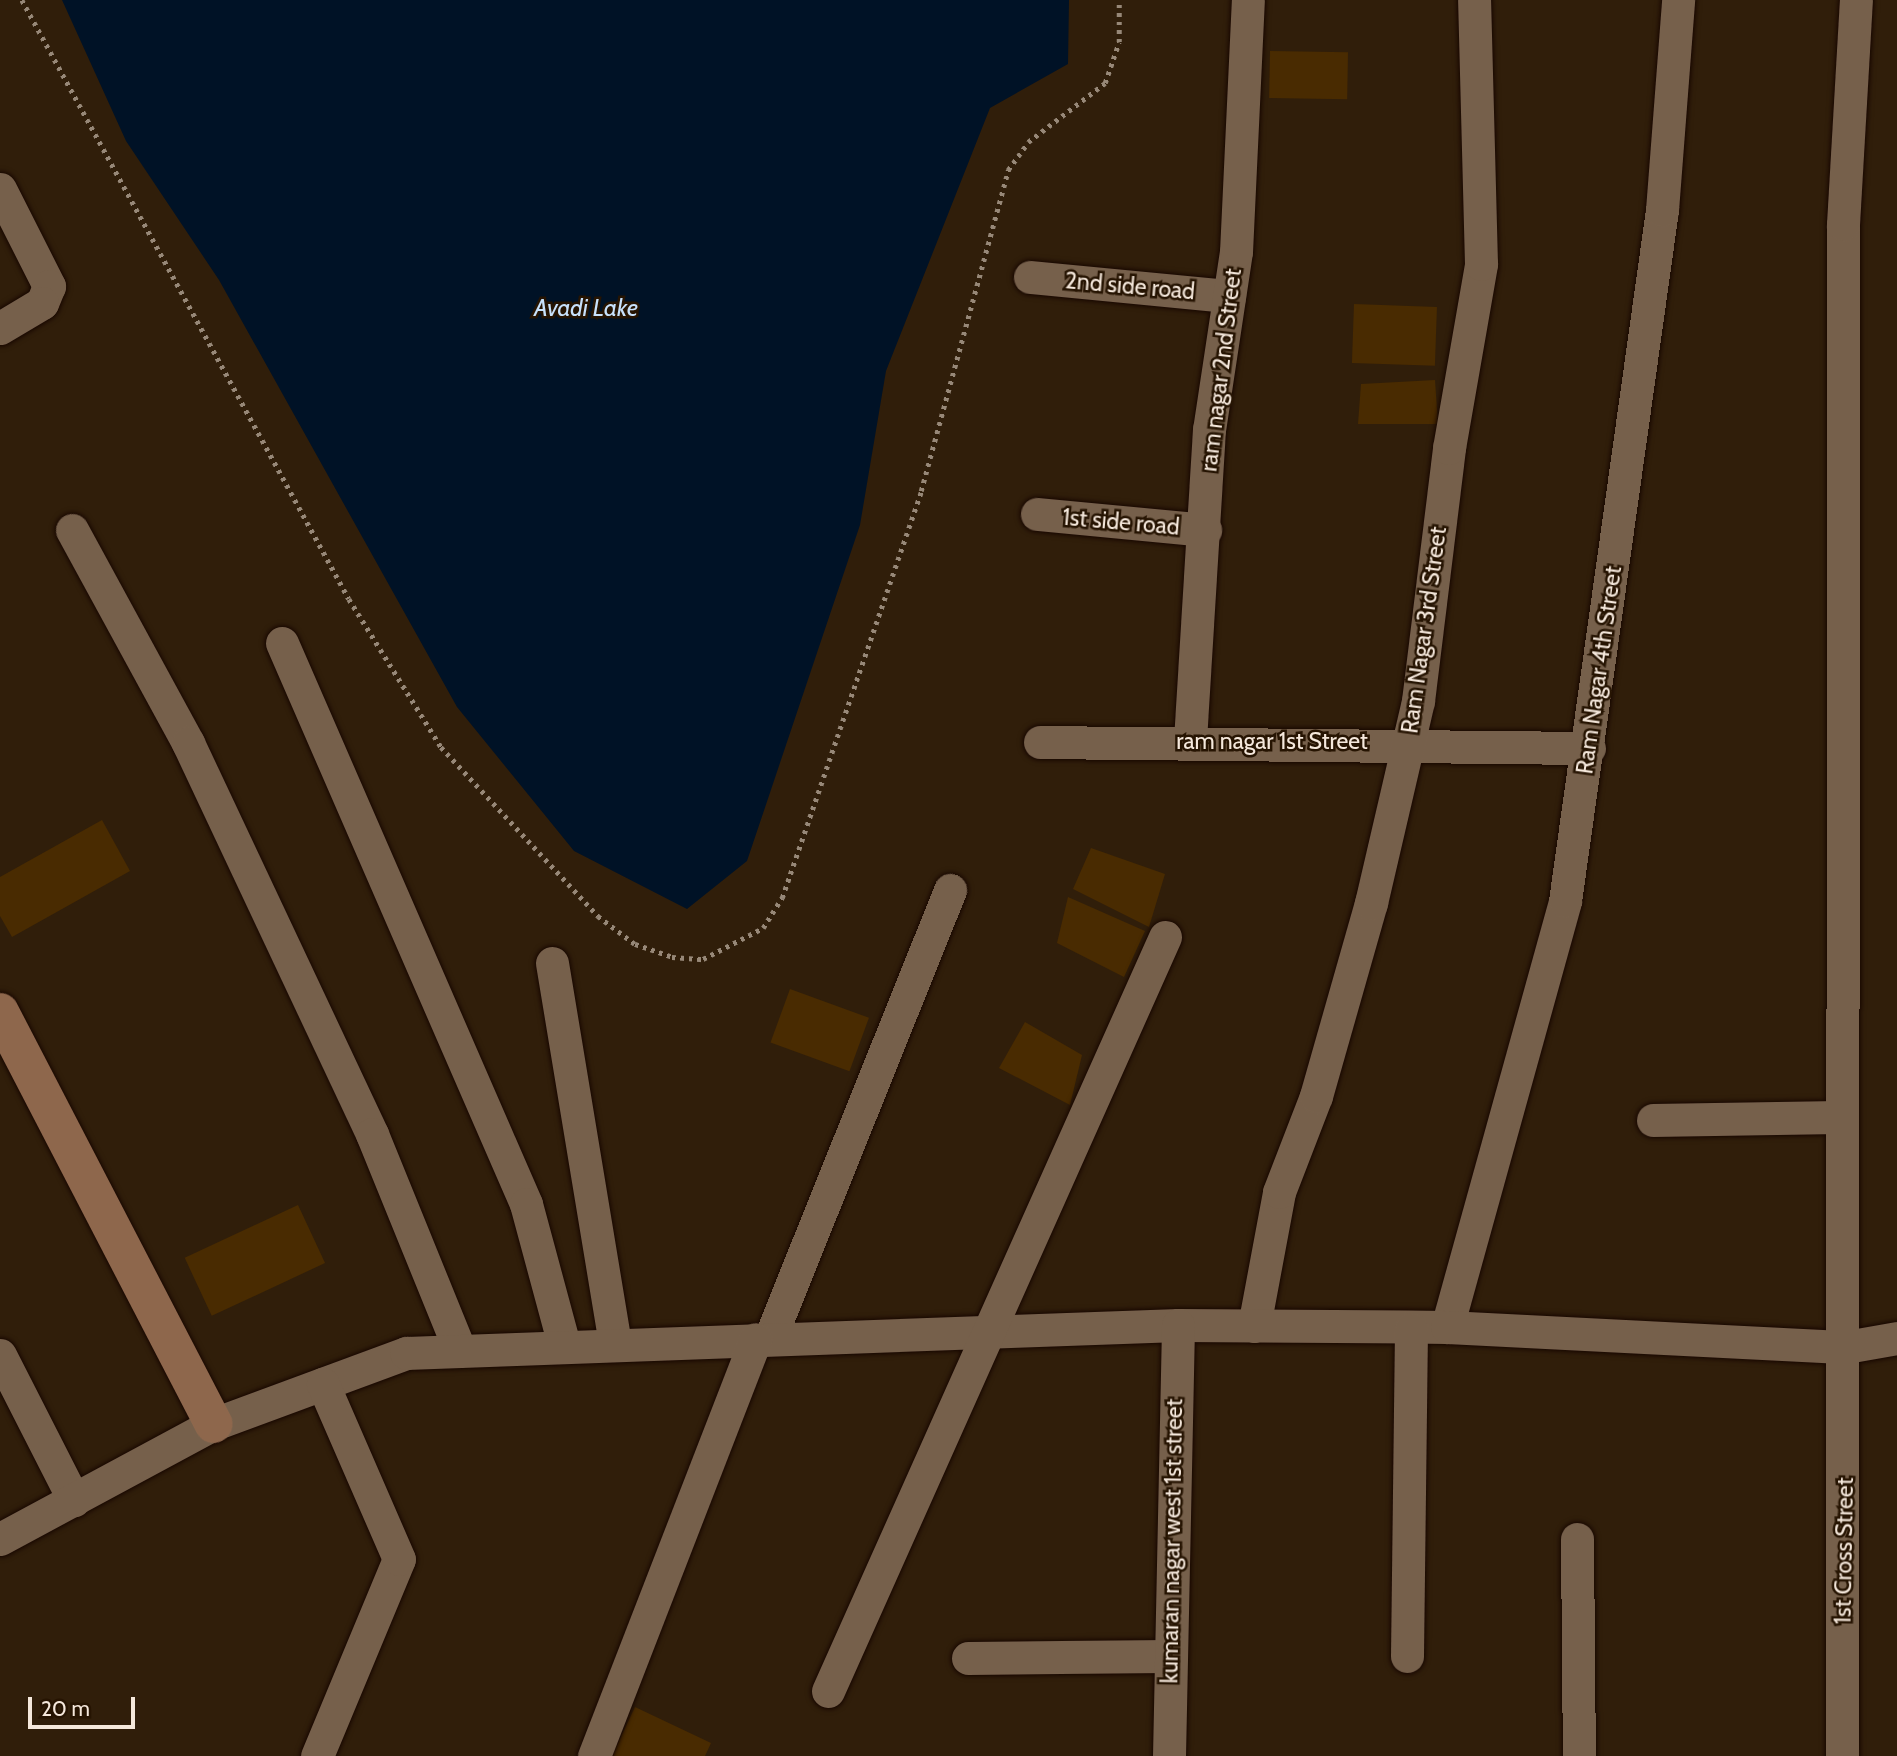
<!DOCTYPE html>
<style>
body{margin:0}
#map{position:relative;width:1897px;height:1756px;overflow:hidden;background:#301e0a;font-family:Cabin,sans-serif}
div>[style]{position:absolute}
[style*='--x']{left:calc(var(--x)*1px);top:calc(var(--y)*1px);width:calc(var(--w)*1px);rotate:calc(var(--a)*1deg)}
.water>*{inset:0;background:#001226}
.building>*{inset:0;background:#492b01;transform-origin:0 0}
.path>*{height:4.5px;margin-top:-2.25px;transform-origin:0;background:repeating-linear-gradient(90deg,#978878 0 3.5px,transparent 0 8.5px)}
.roads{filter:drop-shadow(0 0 2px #180700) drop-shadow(0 0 2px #180700)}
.street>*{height:33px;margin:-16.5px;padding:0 16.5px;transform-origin:16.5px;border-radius:16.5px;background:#76604b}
.secondary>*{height:38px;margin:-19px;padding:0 19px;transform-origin:19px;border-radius:19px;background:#8e674c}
span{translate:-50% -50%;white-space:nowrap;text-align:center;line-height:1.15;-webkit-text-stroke:5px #261402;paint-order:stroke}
.street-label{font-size:23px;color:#f5e8dc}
.water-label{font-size:24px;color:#c7e1fc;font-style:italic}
.scale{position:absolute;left:28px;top:1697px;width:107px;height:32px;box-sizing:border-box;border:4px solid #f5e8dc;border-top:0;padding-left:9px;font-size:21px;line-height:24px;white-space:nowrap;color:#f5e8dc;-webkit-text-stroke:5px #261402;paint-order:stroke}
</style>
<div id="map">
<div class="water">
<i style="clip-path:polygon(62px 0,1069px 0,1068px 64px,990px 108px,886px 371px,860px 525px,747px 861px,687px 909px,574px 851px,457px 707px,219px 280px,126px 141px)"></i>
</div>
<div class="building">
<i style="left:1270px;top:51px;width:78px;height:47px;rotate:1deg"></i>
<i style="left:1354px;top:304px;width:83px;height:59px;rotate:2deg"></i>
<i style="clip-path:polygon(1435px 380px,1438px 424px,1358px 424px,1361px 384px)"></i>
<i style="clip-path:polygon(102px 820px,130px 871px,12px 937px,0 916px,0 877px)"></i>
<i style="clip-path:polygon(1091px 848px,1165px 874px,1149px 927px,1073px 889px)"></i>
<i style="clip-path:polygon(1068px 897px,1145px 931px,1124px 977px,1057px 943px)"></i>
<i style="left:790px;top:989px;width:84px;height:57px;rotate:20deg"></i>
<i style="clip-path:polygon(1025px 1022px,1082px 1055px,1070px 1105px,999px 1068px)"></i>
<i style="left:298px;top:1205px;width:64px;height:125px;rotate:65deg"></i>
<i style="clip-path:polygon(635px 1707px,711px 1743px,705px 1756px,612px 1756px)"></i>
</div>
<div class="path">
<i style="--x:22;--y:0;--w:682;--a:61.37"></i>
<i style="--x:349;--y:599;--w:174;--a:58.1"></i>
<i style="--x:441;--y:747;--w:231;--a:47.1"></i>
<i style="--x:598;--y:916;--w:46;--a:37.1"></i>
<i style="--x:635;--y:944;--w:39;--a:19"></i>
<i style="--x:672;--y:957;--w:31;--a:4"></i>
<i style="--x:703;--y:959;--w:68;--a:-27.3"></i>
<i style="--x:763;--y:928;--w:36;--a:-58"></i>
<i style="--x:782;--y:898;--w:430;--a:-71.1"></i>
<i style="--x:921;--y:491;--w:333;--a:-74.8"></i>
<i style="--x:1008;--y:170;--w:34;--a:-54"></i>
<i style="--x:1028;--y:142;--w:97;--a:-37.5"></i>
<i style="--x:1105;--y:83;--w:43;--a:-71.1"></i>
<i style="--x:1119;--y:42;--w:42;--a:-90"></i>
</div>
<div class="roads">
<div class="street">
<i style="--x:0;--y:189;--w:109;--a:63.2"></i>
<i style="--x:49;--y:286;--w:18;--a:112"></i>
<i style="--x:42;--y:303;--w:49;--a:149.2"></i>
<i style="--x:1030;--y:277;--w:200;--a:5.5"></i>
<i style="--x:1037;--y:514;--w:169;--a:5.4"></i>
<i style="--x:72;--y:530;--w:243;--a:61.4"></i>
<i style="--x:188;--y:743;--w:432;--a:64.8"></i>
<i style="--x:372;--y:1134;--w:234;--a:67.9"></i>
<i style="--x:282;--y:643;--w:612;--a:66.49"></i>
<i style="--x:526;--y:1204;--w:146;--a:74.9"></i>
<i style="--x:1190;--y:740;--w:311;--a:-86.5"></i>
<i style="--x:1209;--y:430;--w:180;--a:-81.4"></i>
<i style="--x:1236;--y:252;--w:252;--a:-87.3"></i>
<i style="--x:1040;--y:742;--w:549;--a:0.63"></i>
<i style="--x:552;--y:963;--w:385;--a:80.6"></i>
<i style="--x:1653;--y:1120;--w:185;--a:-0.9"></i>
<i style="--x:1254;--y:1326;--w:136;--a:-79.4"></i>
<i style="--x:1279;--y:1192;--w:103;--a:-68.9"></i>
<i style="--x:1316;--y:1096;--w:201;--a:-74.1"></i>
<i style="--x:1371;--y:903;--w:207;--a:-76.9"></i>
<i style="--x:1418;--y:701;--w:255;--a:-83"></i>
<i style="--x:1449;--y:448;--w:187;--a:-80.1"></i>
<i style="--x:1481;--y:264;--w:264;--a:-91.5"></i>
<i style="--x:1447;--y:1327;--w:442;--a:-74.5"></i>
<i style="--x:1565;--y:901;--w:698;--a:-82.01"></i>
<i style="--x:1662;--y:210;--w:211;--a:-85.6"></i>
<i style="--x:770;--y:1338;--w:483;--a:-68.1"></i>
<i style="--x:0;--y:1355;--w:163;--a:63"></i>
<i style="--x:0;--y:1539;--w:243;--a:-28.3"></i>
<i style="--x:214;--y:1424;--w:205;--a:-20.3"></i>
<i style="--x:406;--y:1353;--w:773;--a:-2.08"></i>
<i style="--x:1178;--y:1325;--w:269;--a:0.4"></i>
<i style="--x:1447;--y:1327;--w:400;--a:2.9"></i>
<i style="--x:1846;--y:1347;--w:52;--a:-10"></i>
<i style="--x:1577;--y:1539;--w:217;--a:89.5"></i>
<i style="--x:1407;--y:1656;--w:327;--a:-89.3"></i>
<i style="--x:968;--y:1658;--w:201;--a:-0.6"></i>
<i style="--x:828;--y:1691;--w:826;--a:-65.92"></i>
<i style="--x:317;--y:1756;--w:213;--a:-67.4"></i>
<i style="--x:399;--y:1559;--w:191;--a:-113.5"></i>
<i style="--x:594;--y:1756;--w:447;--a:-68.8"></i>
<i style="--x:1169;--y:1756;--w:431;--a:-88.8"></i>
<i style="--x:1842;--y:1756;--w:1532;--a:-89.96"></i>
<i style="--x:1843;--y:224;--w:224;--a:-86.7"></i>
</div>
<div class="secondary">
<i style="--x:0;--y:1012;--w:464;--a:62.6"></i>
</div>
</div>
<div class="street-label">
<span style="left:1130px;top:286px;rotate:5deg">2nd side road</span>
<span style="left:1221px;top:370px;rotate:-83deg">ram nagar 2nd Street</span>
<span style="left:1121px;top:522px;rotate:5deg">1st side road</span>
<span style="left:1424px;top:630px;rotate:-82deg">Ram Nagar 3rd Street</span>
<span style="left:1599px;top:670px;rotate:-82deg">Ram Nagar 4th Street</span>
<span style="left:1272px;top:741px">ram nagar 1st Street</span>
<span style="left:1172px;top:1541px;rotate:-89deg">kumaran nagar west 1st street</span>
<span style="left:1844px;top:1551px;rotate:-89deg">1st Cross Street</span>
</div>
<div class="water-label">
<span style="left:586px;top:308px">Avadi Lake</span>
</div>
<div class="scale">20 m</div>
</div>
